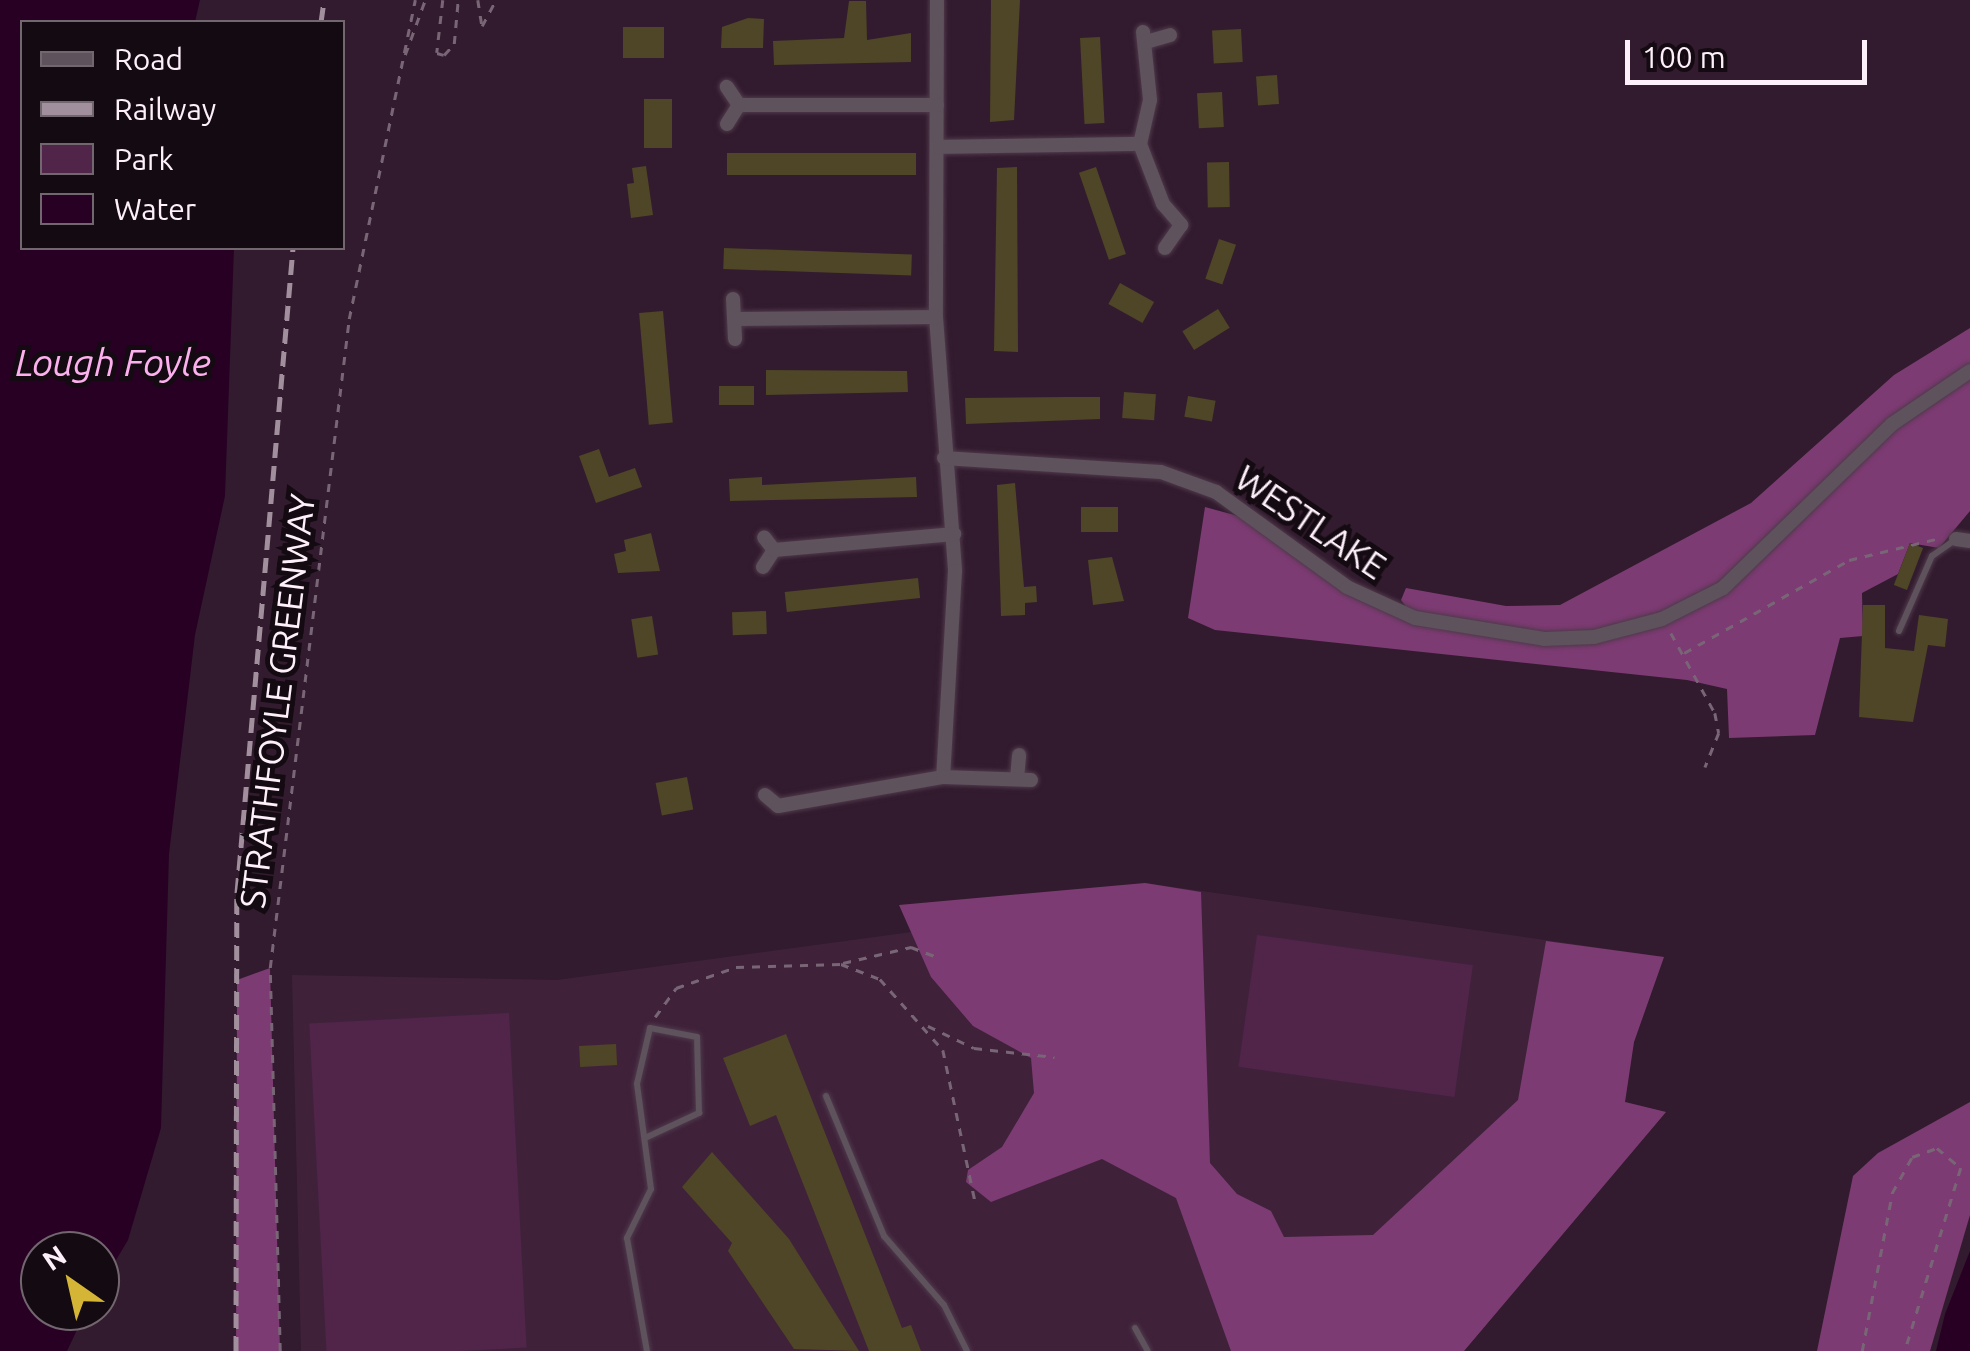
<!DOCTYPE html>
<style>
body{margin:0}
#map{position:relative;width:1970px;height:1351px;overflow:hidden;background:#321b2e;font-family:Ubuntu,sans-serif}
div>[style]{position:absolute}
[style*='--x']{left:calc(var(--x)*1px);top:calc(var(--y)*1px);width:calc(var(--w)*1px);rotate:calc(var(--a)*1deg)}
.built>*{inset:0;background:#3f223a}
.green>*{inset:0;background:#502549;transform-origin:0 0}
.forest>*{inset:0;background:#7d3b73}
.water>*{inset:0;background:#280024}
.building>*{inset:0;background:#4e4627;transform-origin:0 0}
.path>*{height:2.5px;margin-top:-1.25px;transform-origin:0;background:repeating-linear-gradient(90deg,#786575 0 8px,transparent 0 16px)}
.roads{filter:drop-shadow(0 0 2px #4f394b) drop-shadow(0 0 2px #4f394b)}
.service>*{height:6px;margin:-3px;padding:0 3px;transform-origin:3px;border-radius:3px;background:#5e525c}
.minor>*{height:14px;margin:-7px;padding:0 7px;transform-origin:7px;border-radius:7px;background:#5e525c}
.rail>*{height:5px;margin-top:-2.5px;transform-origin:0;background:repeating-linear-gradient(90deg,#a18f9d 0 15px,transparent 0 23px)}
span{translate:-50% -50%;white-space:nowrap;text-align:center;line-height:1.15;-webkit-text-stroke:10px #140a12;paint-order:stroke}
.street-label{font-size:35px;color:#fef0fb}
.water-label{font-size:38px;color:#fcb0ee;font-style:italic}
.legend{position:absolute;left:20px;top:20px;width:325px;height:230px;box-sizing:border-box;background:#140a12;border:2px solid #72666f;margin:0;padding:12px 18px;list-style:none;font-size:30px;color:#fef0fb}
.legend li{display:flex;align-items:center;gap:20px;height:50px}
.legend b{width:50px;border:2px solid #72666f}
.north{position:absolute;left:20px;top:1231px;width:100px;height:100px;box-sizing:border-box;background:#140a12;border:2px solid #72666f;border-radius:50%;rotate:326deg;font-size:28px;font-weight:700;line-height:40px;text-align:center;color:#fef0fb}
.north::after{content:'';display:block;margin:auto;width:35px;height:45px;background:#d5b535;clip-path:polygon(50% 0,100% 100%,50% 72%,0 100%)}
.scale{position:absolute;left:1625px;top:40px;width:242px;height:45px;box-sizing:border-box;border:5px solid #fef0fb;border-top:0;padding-left:12px;font-size:30px;line-height:35px;white-space:nowrap;color:#fef0fb;-webkit-text-stroke:8px #140a12;paint-order:stroke}
</style>
<div id="map">
<div class="built">
<i style="clip-path:polygon(1145px 883px,1664px 957px,1634px 1042px,1625px 1102px,1666px 1112px,1464px 1351px,301px 1351px,292px 975px,557px 980px,971px 924px)"></i>
</div>
<div class="green">
<i style="left:1257px;top:935px;width:218px;height:133px;rotate:8deg"></i>
<i style="left:509px;top:1013px;width:335px;height:200px;rotate:87deg"></i>
</div>
<div class="forest">
<i style="clip-path:polygon(1970px 328px,1970px 511px,1939px 548px,1910px 543px,1898px 574px,1862px 593px,1863px 636px,1840px 638px,1815px 735px,1729px 738px,1727px 689px,1687px 680px,1215px 630px,1188px 618px,1205px 507px,1260px 522px,1304px 556px,1413px 616px,1401px 600px,1406px 588px,1506px 606px,1560px 605px,1751px 503px,1894px 375px)"></i>
<i style="clip-path:polygon(1145px 883px,1201px 892px,1210px 1163px,1237px 1194px,1271px 1211px,1284px 1237px,1373px 1235px,1518px 1100px,1546px 941px,1664px 957px,1634px 1042px,1625px 1102px,1666px 1112px,1464px 1351px,1231px 1351px,1176px 1198px,1102px 1159px,991px 1202px,966px 1182px,968px 1170px,1002px 1147px,1034px 1093px,1031px 1058px,973px 1026px,931px 977px,899px 905px)"></i>
<i style="clip-path:polygon(270px 968px,280px 1351px,236px 1351px,237px 980px)"></i>
<i style="clip-path:polygon(1970px 1102px,1970px 1215px,1930px 1351px,1817px 1351px,1853px 1176px,1878px 1153px)"></i>
</div>
<div class="water">
<i style="clip-path:polygon(0 0,200px 0,195px 22px,22px 22px,22px 248px,234px 248px,225px 496px,195px 635px,169px 854px,161px 1128px,128px 1240px,100px 1287px,100px 1251px,40px 1251px,40px 1311px,86px 1311px,67px 1351px,0 1351px)"></i>
<i style="clip-path:polygon(1970px 1251px,1970px 1351px,1936px 1351px,1945px 1314px)"></i>
</div>
<div class="building">
<i style="clip-path:polygon(991px 0,1020px 0,1014px 120px,990px 122px)"></i>
<i style="clip-path:polygon(849px 1px,866px 1px,867px 40px,911px 33px,911px 62px,774px 65px,773px 41px,844px 38px)"></i>
<i style="clip-path:polygon(748px 18px,764px 19px,763px 48px,721px 48px,722px 27px)"></i>
<i style="left:664px;top:27px;width:31px;height:41px;rotate:90deg"></i>
<i style="left:1241px;top:29px;width:33px;height:29px;rotate:87deg"></i>
<i style="left:1100px;top:37px;width:86px;height:20px;rotate:87deg"></i>
<i style="left:1277px;top:75px;width:29px;height:21px;rotate:86deg"></i>
<i style="left:1222px;top:92px;width:35px;height:25px;rotate:87deg"></i>
<i style="left:644px;top:99px;width:28px;height:49px"></i>
<i style="left:916px;top:153px;width:22px;height:189px;rotate:90deg"></i>
<i style="left:1229px;top:162px;width:45px;height:22px;rotate:89deg"></i>
<i style="clip-path:polygon(646px 166px,653px 215px,631px 218px,627px 184px,634px 183px,632px 168px)"></i>
<i style="clip-path:polygon(1017px 167px,1018px 352px,994px 351px,997px 168px)"></i>
<i style="left:1096px;top:167px;width:92px;height:18px;rotate:71deg"></i>
<i style="left:1219px;top:239px;width:18px;height:42px;rotate:19deg"></i>
<i style="left:724px;top:248px;width:188px;height:21px;rotate:2deg"></i>
<i style="left:1120px;top:283px;width:39px;height:24px;rotate:29deg"></i>
<i style="left:1218px;top:309px;width:22px;height:42px;rotate:58deg"></i>
<i style="left:663px;top:311px;width:112px;height:24px;rotate:85deg"></i>
<i style="clip-path:polygon(766px 370px,907px 371px,908px 392px,766px 395px)"></i>
<i style="left:719px;top:386px;width:35px;height:19px"></i>
<i style="left:1124px;top:392px;width:32px;height:26px;rotate:4deg"></i>
<i style="left:1188px;top:396px;width:28px;height:21px;rotate:10deg"></i>
<i style="clip-path:polygon(1067px 397px,1100px 397px,1100px 419px,966px 424px,965px 398px)"></i>
<i style="clip-path:polygon(599px 449px,609px 477px,635px 468px,642px 487px,596px 503px,579px 456px)"></i>
<i style="clip-path:polygon(762px 477px,762px 485px,916px 477px,917px 497px,730px 501px,729px 479px)"></i>
<i style="clip-path:polygon(1015px 483px,1024px 587px,1036px 586px,1037px 602px,1025px 603px,1025px 615px,1001px 616px,997px 485px)"></i>
<i style="left:1118px;top:507px;width:25px;height:37px;rotate:90deg"></i>
<i style="clip-path:polygon(651px 533px,660px 571px,618px 573px,614px 554px,626px 551px,624px 540px)"></i>
<i style="left:1910px;top:543px;width:14px;height:45px;rotate:21deg"></i>
<i style="clip-path:polygon(1112px 557px,1124px 601px,1093px 605px,1088px 560px)"></i>
<i style="left:918px;top:578px;width:20px;height:134px;rotate:84deg"></i>
<i style="clip-path:polygon(1863px 605px,1885px 605px,1885px 648px,1914px 651px,1919px 615px,1948px 619px,1945px 647px,1928px 645px,1913px 722px,1859px 717px)"></i>
<i style="left:766px;top:611px;width:23px;height:34px;rotate:88deg"></i>
<i style="left:652px;top:616px;width:39px;height:21px;rotate:81deg"></i>
<i style="left:687px;top:777px;width:33px;height:32px;rotate:79deg"></i>
<i style="clip-path:polygon(786px 1034px,902px 1328px,911px 1325px,921px 1351px,869px 1351px,776px 1115px,750px 1126px,723px 1058px)"></i>
<i style="left:616px;top:1044px;width:21px;height:37px;rotate:87deg"></i>
<i style="clip-path:polygon(712px 1152px,789px 1239px,859px 1351px,794px 1349px,728px 1251px,732px 1243px,682px 1187px)"></i>
</div>
<div class="path">
<i style="--x:443;--y:0;--w:53;--a:96.5"></i>
<i style="--x:437;--y:53;--w:7;--a:16"></i>
<i style="--x:444;--y:55;--w:15;--a:-48"></i>
<i style="--x:454;--y:44;--w:44;--a:-84.8"></i>
<i style="--x:478;--y:0;--w:26;--a:81"></i>
<i style="--x:482;--y:26;--w:30;--a:-62"></i>
<i style="--x:405;--y:55;--w:59;--a:-70"></i>
<i style="--x:1671;--y:633;--w:91;--a:61.2"></i>
<i style="--x:1715;--y:713;--w:20;--a:79"></i>
<i style="--x:1719;--y:733;--w:37;--a:112"></i>
<i style="--x:1684;--y:653;--w:189;--a:-29.4"></i>
<i style="--x:1849;--y:560;--w:94;--a:-13.6"></i>
<i style="--x:843;--y:963;--w:70;--a:-13.2"></i>
<i style="--x:911;--y:947;--w:28;--a:21"></i>
<i style="--x:655;--y:1017;--w:36;--a:-54"></i>
<i style="--x:676;--y:988;--w:64;--a:-19.3"></i>
<i style="--x:736;--y:967;--w:105;--a:-1.6"></i>
<i style="--x:841;--y:964;--w:42;--a:21"></i>
<i style="--x:880;--y:979;--w:95;--a:48.4"></i>
<i style="--x:943;--y:1050;--w:158;--a:78"></i>
<i style="--x:928;--y:1026;--w:51;--a:25.6"></i>
<i style="--x:974;--y:1048;--w:81;--a:6.4"></i>
<i style="--x:280;--y:1351;--w:383;--a:-91.5"></i>
<i style="--x:270;--y:968;--w:654;--a:-83.06"></i>
<i style="--x:349;--y:319;--w:326;--a:-78.3"></i>
<i style="--x:1862;--y:1351;--w:161;--a:-79.2"></i>
<i style="--x:1892;--y:1193;--w:41;--a:-60.9"></i>
<i style="--x:1912;--y:1157;--w:27;--a:-20"></i>
<i style="--x:1937;--y:1148;--w:31;--a:40"></i>
<i style="--x:1961;--y:1168;--w:191;--a:107"></i>
</div>
<div class="roads">
<div class="service">
<i style="--x:1899;--y:631;--w:82;--a:-66.3"></i>
<i style="--x:1932;--y:556;--w:28;--a:-35"></i>
<i style="--x:826;--y:1096;--w:152;--a:67.5"></i>
<i style="--x:884;--y:1236;--w:91;--a:49"></i>
<i style="--x:944;--y:1305;--w:51;--a:63.4"></i>
<i style="--x:645;--y:1138;--w:60;--a:-24.8"></i>
<i style="--x:699;--y:1113;--w:76;--a:-91.5"></i>
<i style="--x:697;--y:1037;--w:48;--a:-169.2"></i>
<i style="--x:650;--y:1028;--w:57;--a:103.1"></i>
<i style="--x:637;--y:1084;--w:106;--a:82.4"></i>
<i style="--x:651;--y:1189;--w:55;--a:116.1"></i>
<i style="--x:627;--y:1238;--w:115;--a:80"></i>
<i style="--x:1135;--y:1328;--w:26;--a:61"></i>
</div>
<div class="minor">
<i style="--x:937;--y:0;--w:317;--a:90.2"></i>
<i style="--x:936;--y:317;--w:255;--a:85.7"></i>
<i style="--x:955;--y:571;--w:206;--a:93.3"></i>
<i style="--x:1143;--y:32;--w:68;--a:84.1"></i>
<i style="--x:1150;--y:100;--w:45;--a:102.8"></i>
<i style="--x:1140;--y:144;--w:64;--a:69"></i>
<i style="--x:1163;--y:204;--w:28;--a:49"></i>
<i style="--x:1181;--y:225;--w:28;--a:125"></i>
<i style="--x:1146;--y:42;--w:25;--a:-16"></i>
<i style="--x:739;--y:105;--w:198;--a:0"></i>
<i style="--x:727;--y:124;--w:22;--a:-58"></i>
<i style="--x:739;--y:105;--w:22;--a:-124"></i>
<i style="--x:939;--y:147;--w:201;--a:-0.9"></i>
<i style="--x:733;--y:299;--w:40;--a:87.1"></i>
<i style="--x:738;--y:319;--w:198;--a:-0.6"></i>
<i style="--x:944;--y:458;--w:217;--a:3.7"></i>
<i style="--x:1161;--y:472;--w:59;--a:20"></i>
<i style="--x:1216;--y:492;--w:162;--a:35.9"></i>
<i style="--x:1347;--y:587;--w:75;--a:24.5"></i>
<i style="--x:1415;--y:618;--w:131;--a:9.2"></i>
<i style="--x:1544;--y:639;--w:50;--a:-2.3"></i>
<i style="--x:1594;--y:637;--w:70;--a:-14.8"></i>
<i style="--x:1662;--y:619;--w:68;--a:-26.9"></i>
<i style="--x:1723;--y:588;--w:235;--a:-44.1"></i>
<i style="--x:1892;--y:424;--w:94;--a:-34.2"></i>
<i style="--x:1956;--y:539;--w:14;--a:8"></i>
<i style="--x:774;--y:550;--w:181;--a:-5.1"></i>
<i style="--x:763;--y:567;--w:20;--a:-57"></i>
<i style="--x:774;--y:550;--w:16;--a:-128"></i>
<i style="--x:1017;--y:779;--w:24;--a:-85"></i>
<i style="--x:765;--y:795;--w:17;--a:40"></i>
<i style="--x:778;--y:806;--w:168;--a:-10"></i>
<i style="--x:943;--y:777;--w:88;--a:2"></i>
</div>
</div>
<div class="rail">
<i style="--x:321;--y:22;--w:22;--a:-82"></i>
<i style="--x:236;--y:1351;--w:458;--a:-89.9"></i>
<i style="--x:237;--y:893;--w:647;--a:-85.04"></i>
</div>
<div class="street-label">
<span style="left:1311px;top:522px;rotate:34deg">WESTLAKE</span>
<span style="left:277px;top:701px;rotate:-83deg">STRATHFOYLE GREENWAY</span>
</div>
<div class="water-label">
<span style="left:113px;top:363px">Lough Foyle</span>
</div>
<ul class="legend">
<li><b style="height:12px;background:#5e525c"></b>Road</li>
<li><b style="height:12px;background:#a18f9d"></b>Railway</li>
<li><b style="height:28px;background:#502549"></b>Park</li>
<li><b style="height:28px;background:#280024"></b>Water</li>
</ul>
<div class="north">N</div>
<div class="scale">100 m</div>
</div>
